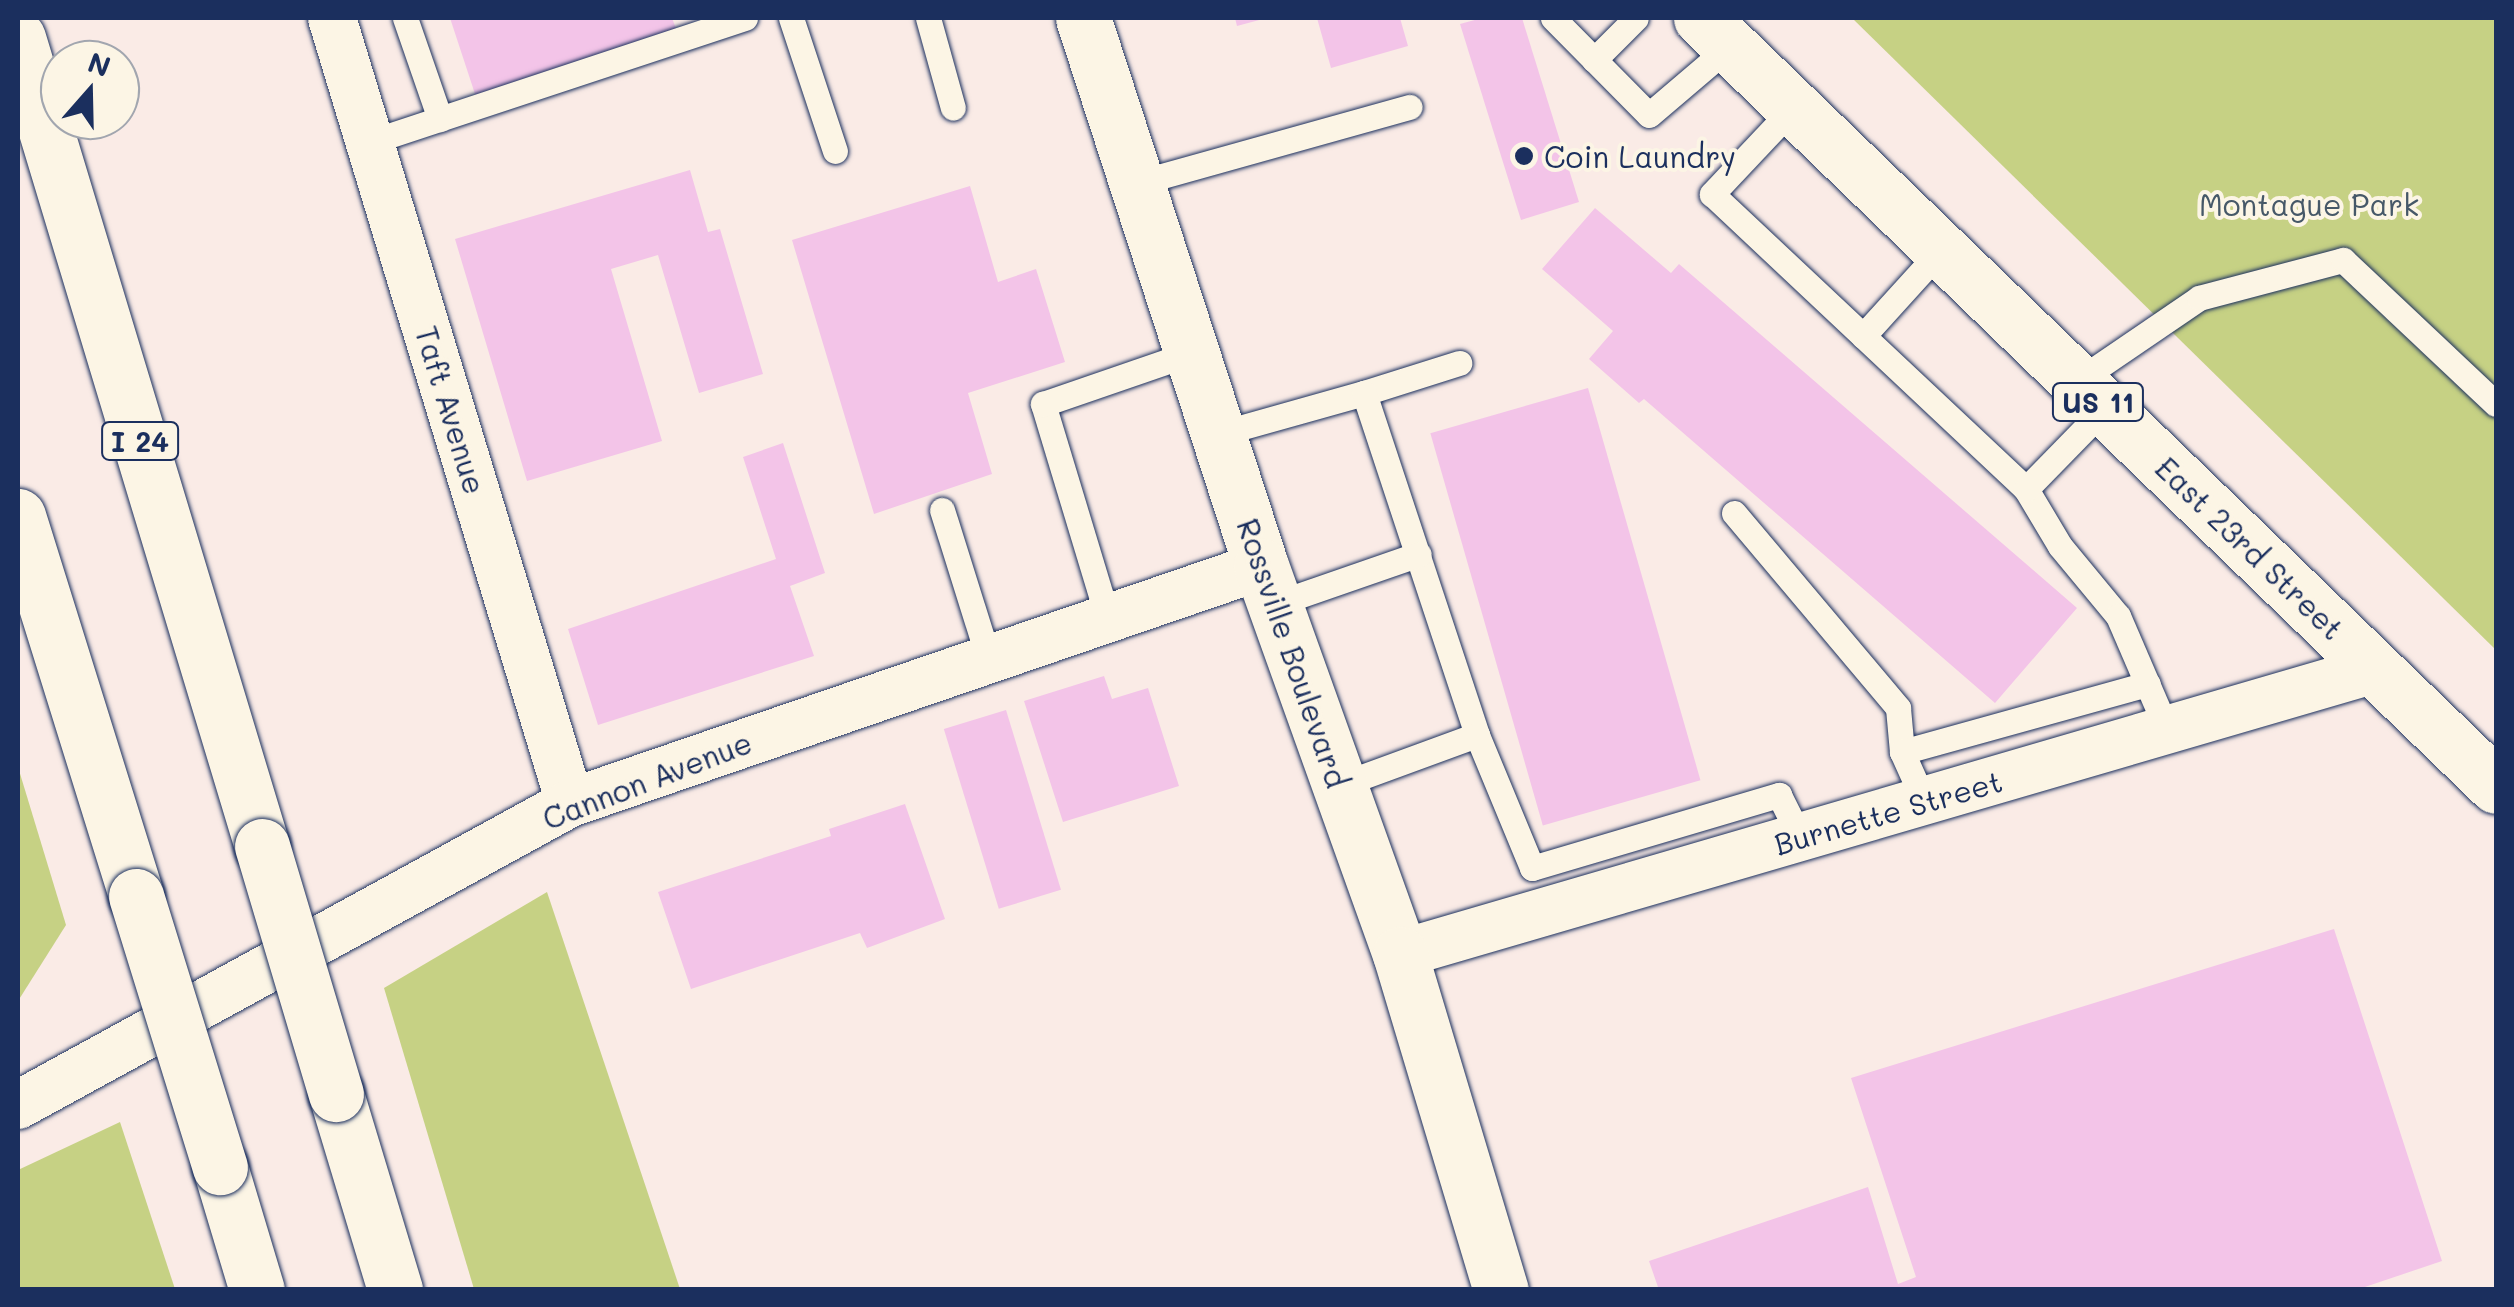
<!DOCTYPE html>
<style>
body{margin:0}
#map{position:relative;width:2514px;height:1307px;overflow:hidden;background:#faebe6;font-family:Mali,sans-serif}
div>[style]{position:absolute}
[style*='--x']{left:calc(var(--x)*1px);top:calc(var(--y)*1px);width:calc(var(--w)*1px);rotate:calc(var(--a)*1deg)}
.green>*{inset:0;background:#c6d184}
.building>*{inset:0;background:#f3c4e8;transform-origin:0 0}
.roads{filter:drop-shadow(0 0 2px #1b2f5e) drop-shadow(0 0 2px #1b2f5e)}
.service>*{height:25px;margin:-12.5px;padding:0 12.5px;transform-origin:12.5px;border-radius:12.5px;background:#fcf5e5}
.minor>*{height:48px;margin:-24px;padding:0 24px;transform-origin:24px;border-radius:24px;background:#fcf5e5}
.primary>*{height:55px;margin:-27.5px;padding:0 27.5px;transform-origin:27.5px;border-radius:27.5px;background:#fcf5e5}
.motorway>*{height:55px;margin:-27.5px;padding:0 27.5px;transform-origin:27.5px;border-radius:27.5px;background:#fcf5e5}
.bridges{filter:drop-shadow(0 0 2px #1b2f5e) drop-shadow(0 0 2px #1b2f5e)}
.motorway-bridge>*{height:55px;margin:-27.5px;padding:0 27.5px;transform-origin:27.5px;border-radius:27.5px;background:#fcf5e5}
.dots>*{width:28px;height:28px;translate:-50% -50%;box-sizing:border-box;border:5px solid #fcf5e5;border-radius:50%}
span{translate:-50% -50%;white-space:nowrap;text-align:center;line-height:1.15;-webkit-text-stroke:8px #fcf5e5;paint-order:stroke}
.shield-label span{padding:2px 8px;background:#fcf5e5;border:2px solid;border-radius:8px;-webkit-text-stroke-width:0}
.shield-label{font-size:28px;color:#1b2f5e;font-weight:700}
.poi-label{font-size:30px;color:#1b2f5e}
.left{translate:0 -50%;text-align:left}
.park-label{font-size:30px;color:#465868}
.street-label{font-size:30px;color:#1b2f5e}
.frame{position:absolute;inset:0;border:20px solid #1b2f5e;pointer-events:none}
.north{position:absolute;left:40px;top:40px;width:100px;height:100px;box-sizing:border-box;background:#fcf5e5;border:2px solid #a2a6af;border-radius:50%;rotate:20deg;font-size:28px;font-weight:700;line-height:40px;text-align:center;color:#1b2f5e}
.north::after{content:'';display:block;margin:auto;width:35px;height:45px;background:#1b2f5e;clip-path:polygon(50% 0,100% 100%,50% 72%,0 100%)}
</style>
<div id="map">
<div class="green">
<i style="clip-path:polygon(1852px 18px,2496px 18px,2496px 650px)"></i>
<i style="clip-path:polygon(18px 767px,66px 925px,18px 1001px)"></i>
<i style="clip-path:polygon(547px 892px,680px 1289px,474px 1289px,384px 988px)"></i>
<i style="clip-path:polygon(120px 1122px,175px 1289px,18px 1289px,18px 1170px)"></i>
</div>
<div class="building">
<i style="clip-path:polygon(450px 18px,672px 18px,678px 34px,476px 97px)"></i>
<i style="clip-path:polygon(1235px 18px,1263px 18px,1263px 19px,1237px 26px)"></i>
<i style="clip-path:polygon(1317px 18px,1400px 18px,1408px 46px,1331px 68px)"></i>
<i style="clip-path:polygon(1482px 18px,1522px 18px,1579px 202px,1521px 220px,1460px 24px)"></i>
<i style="clip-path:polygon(690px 170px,708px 232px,720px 229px,763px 374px,699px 393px,658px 255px,611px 269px,662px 441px,527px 481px,455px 239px)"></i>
<i style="clip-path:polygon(970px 186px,998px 282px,1036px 269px,1065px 362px,968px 393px,992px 474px,874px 514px,792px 240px)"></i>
<i style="clip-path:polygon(1595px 208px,1671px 273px,1679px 264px,2077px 608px,1995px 703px,1644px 399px,1639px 403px,1589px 359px,1613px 331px,1542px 269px)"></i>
<i style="left:1588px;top:388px;width:408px;height:164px;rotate:74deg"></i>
<i style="clip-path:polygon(783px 443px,825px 573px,790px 586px,814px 656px,598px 725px,568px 629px,776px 559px,743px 457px)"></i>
<i style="clip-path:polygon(1104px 676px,1112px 699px,1148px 688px,1179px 786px,1063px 822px,1024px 701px)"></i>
<i style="left:1006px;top:710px;width:188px;height:65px;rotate:73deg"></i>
<i style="clip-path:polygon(905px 804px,945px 919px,867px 948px,860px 933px,691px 989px,658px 892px,831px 836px,829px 829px)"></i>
<i style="clip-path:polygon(2334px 929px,2442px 1261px,2356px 1290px,1659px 1290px,1649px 1261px,1868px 1187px,1898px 1284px,1916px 1277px,1851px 1078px)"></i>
</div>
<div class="roads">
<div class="service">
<i style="--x:405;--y:18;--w:107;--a:70.9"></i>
<i style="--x:791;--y:18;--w:140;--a:71.7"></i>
<i style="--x:928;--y:18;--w:93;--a:74.5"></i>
<i style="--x:1553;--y:18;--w:136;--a:45.3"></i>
<i style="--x:1649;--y:115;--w:106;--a:-40.4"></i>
<i style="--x:1594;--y:60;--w:59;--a:-45"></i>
<i style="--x:1794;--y:107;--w:120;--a:133.3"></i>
<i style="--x:1712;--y:194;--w:431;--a:43.2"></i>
<i style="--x:2026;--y:489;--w:66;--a:59.2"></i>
<i style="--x:2060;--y:546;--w:91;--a:50.4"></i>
<i style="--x:2118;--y:616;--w:124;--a:66.7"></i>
<i style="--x:370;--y:142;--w:395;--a:-18.3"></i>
<i style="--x:1137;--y:183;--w:283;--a:-15.6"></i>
<i style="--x:1863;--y:336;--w:116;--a:-47.8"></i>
<i style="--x:2076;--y:382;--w:149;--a:-34.3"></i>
<i style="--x:2199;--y:298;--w:149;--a:-14.8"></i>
<i style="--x:2343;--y:260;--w:210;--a:43.3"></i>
<i style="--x:1364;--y:393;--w:100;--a:-17.5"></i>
<i style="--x:1218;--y:434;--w:152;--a:-15.7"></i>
<i style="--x:1364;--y:393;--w:360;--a:71.7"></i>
<i style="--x:1477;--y:735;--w:144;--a:67.5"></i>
<i style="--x:1532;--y:868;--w:258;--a:-16.5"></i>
<i style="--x:1779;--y:795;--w:47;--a:63.4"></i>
<i style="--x:2026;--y:489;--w:113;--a:-45.7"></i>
<i style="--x:942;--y:510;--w:157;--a:72.6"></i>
<i style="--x:1734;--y:513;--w:255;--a:49.9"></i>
<i style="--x:1898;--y:708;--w:44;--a:84.8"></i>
<i style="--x:1275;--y:604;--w:152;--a:-19.1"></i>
<i style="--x:1108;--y:619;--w:225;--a:-106.8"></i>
<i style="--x:1043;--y:404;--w:157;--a:-19"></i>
<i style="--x:1340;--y:785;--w:146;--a:-20.1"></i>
<i style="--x:1924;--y:801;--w:54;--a:-114.2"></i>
<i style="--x:1902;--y:752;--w:255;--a:-15.5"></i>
</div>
<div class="minor">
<i style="--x:332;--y:18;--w:820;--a:73.13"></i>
<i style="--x:1400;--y:954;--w:1016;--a:-16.29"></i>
<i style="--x:18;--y:1105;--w:629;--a:-28.68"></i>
<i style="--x:570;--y:803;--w:731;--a:-18.93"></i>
</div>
<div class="primary">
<i style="--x:1083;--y:18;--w:576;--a:72.01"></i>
<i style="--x:1261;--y:566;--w:412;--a:70.3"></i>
<i style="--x:1400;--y:954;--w:351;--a:73.3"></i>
<i style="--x:1701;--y:18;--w:1105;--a:44.01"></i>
</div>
<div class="motorway">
<i style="--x:18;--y:38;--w:844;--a:73.2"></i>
<i style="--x:18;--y:516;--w:398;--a:72.7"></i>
<i style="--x:336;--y:1094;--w:205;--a:73.2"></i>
<i style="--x:220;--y:1167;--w:128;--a:73.3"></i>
</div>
</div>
<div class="bridges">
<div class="motorway-bridge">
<i style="--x:262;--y:846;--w:259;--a:73.4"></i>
<i style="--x:136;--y:896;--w:284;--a:72.8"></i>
</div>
</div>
<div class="dots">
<i style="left:1524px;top:156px;background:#1b2f5e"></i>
</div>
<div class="shield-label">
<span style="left:2098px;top:402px">US 11</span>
<span style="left:140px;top:441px">I 24</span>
</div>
<div class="poi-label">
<span class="left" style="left:1544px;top:156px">Coin Laundry</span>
</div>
<div class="park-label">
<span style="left:2309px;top:204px">Montague Park</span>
</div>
<div class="street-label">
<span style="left:451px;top:410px;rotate:73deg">Taft Avenue</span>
<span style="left:2250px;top:548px;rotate:44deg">East 23rd Street</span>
<span style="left:1293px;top:653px;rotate:71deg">Rossville Boulevard</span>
<span style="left:647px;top:780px;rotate:-21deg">Cannon Avenue</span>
<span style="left:1888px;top:812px;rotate:-16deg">Burnette Street</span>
</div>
<div class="frame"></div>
<div class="north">N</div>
</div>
